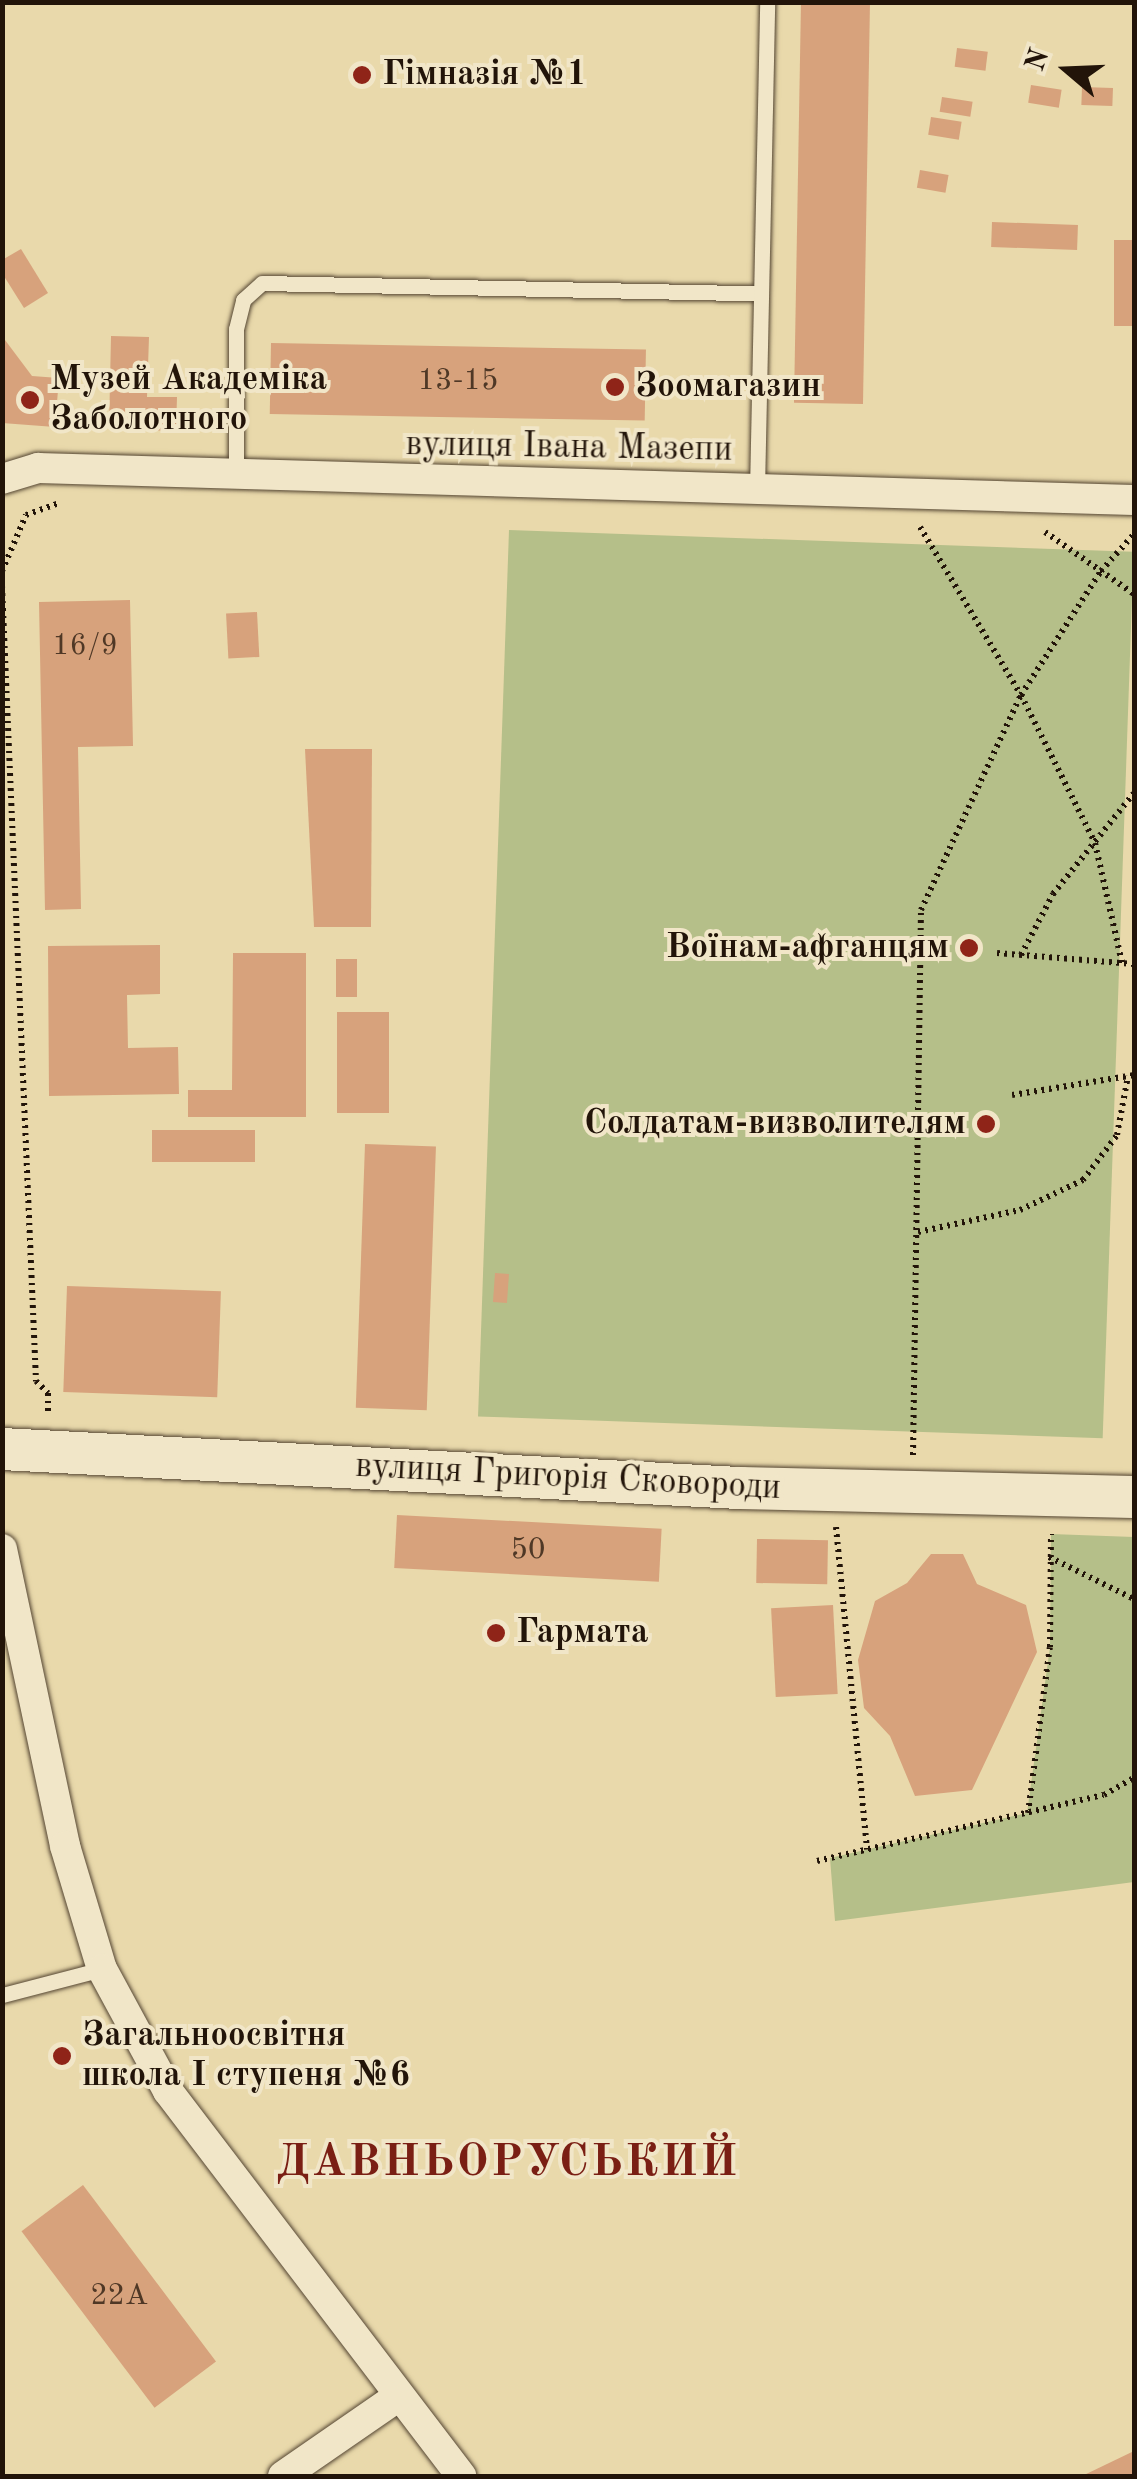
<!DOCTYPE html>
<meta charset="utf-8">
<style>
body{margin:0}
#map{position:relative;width:1137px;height:2479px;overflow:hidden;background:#e9d9ab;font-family:"Old Standard TT",serif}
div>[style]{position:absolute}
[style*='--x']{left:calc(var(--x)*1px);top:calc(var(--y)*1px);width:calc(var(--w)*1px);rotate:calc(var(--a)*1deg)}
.green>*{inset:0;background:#b5bf89;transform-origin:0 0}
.building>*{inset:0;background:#d7a27c;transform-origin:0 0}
.path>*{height:6px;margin-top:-3px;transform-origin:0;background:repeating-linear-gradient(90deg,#221409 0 2.5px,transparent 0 7.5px)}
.roads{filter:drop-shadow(0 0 2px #544532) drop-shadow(0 0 2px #544532)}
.lane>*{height:15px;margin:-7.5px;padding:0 7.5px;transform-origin:7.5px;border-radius:7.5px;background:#f1e6c8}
.street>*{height:30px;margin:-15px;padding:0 15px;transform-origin:15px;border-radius:15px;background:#f1e6c8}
.secondary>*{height:42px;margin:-21px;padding:0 21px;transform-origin:21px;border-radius:21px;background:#f1e6c8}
.dots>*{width:28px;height:28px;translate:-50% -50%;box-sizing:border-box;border:5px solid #f1e6c8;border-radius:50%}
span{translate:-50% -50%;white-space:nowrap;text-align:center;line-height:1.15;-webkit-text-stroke:8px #f1e6c8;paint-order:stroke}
.number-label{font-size:30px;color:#4f3826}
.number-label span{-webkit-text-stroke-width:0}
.poi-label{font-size:35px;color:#221409;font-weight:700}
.left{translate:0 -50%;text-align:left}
.right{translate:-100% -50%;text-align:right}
.street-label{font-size:35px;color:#221409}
.district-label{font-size:45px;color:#7a1f14;font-weight:700;letter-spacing:2.5px}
.frame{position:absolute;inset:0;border:5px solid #221409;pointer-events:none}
.north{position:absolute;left:1017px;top:20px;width:100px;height:100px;-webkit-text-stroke:8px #f1e6c8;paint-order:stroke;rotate:289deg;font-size:28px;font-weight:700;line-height:40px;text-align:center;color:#221409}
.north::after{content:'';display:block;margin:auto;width:35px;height:45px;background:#221409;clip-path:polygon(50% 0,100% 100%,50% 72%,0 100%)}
</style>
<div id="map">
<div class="green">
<i style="left:509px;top:530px;width:625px;height:887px;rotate:2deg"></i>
<i style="clip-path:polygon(1051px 1534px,1134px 1537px,1134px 1882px,835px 1921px,830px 1858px,1027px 1813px,1050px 1647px)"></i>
</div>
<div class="building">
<i style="left:870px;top:2px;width:402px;height:69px;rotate:91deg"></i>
<i style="left:957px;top:48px;width:31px;height:19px;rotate:7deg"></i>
<i style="left:1031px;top:85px;width:31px;height:18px;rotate:9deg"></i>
<i style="left:1082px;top:87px;width:31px;height:18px;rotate:2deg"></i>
<i style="left:942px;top:97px;width:31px;height:15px;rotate:9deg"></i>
<i style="left:931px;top:117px;width:31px;height:18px;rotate:9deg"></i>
<i style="left:920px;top:170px;width:29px;height:18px;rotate:10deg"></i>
<i style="left:992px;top:222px;width:86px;height:25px;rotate:2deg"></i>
<i style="left:1114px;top:240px;width:20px;height:86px"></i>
<i style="clip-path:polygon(21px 249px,48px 293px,24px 308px,2px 273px,2px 260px)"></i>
<i style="clip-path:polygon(2px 336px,32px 376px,59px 378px,55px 427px,2px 423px)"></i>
<i style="clip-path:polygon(111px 336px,149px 337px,147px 397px,177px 397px,176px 431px,109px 429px)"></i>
<i style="left:271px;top:343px;width:375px;height:71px;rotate:1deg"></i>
<i style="clip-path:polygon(130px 600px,133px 746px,78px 747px,81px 909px,45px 910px,39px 602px)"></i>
<i style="left:257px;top:612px;width:45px;height:31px;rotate:87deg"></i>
<i style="clip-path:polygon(305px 749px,372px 749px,371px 927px,314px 927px)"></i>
<i style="clip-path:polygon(160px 945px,160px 994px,127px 995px,128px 1048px,178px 1047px,179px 1094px,49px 1096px,48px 946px)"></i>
<i style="clip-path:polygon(233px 953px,306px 953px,306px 1117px,188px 1117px,188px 1090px,232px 1090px)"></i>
<i style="left:336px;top:959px;width:21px;height:38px"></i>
<i style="left:337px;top:1012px;width:52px;height:101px"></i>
<i style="left:255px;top:1130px;width:32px;height:103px;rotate:90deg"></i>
<i style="left:365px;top:1144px;width:71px;height:264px;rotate:2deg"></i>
<i style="left:495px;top:1273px;width:14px;height:29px;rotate:4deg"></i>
<i style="left:67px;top:1286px;width:154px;height:106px;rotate:2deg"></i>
<i style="left:397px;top:1515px;width:265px;height:53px;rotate:3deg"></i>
<i style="left:757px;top:1539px;width:71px;height:44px;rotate:1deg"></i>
<i style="clip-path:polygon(931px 1554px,963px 1554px,977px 1584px,1026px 1605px,1037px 1652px,972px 1790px,915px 1796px,890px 1736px,864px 1708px,858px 1660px,875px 1601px,907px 1583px)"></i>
<i style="left:833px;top:1605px;width:89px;height:62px;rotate:87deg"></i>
<i style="left:83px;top:2185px;width:221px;height:77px;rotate:53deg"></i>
<i style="clip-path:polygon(1134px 2451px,1134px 2476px,1082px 2476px)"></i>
</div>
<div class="path">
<i style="--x:920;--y:527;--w:196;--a:59"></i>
<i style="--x:1021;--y:695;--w:165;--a:63.4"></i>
<i style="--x:1095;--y:843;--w:123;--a:77.3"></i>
<i style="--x:1045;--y:532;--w:108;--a:34.9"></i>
<i style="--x:2;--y:571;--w:61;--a:-66.8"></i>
<i style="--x:26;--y:515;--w:33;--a:-20"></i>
<i style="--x:2;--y:586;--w:796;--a:87.55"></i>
<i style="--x:36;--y:1381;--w:17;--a:45"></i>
<i style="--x:48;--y:1393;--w:22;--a:90"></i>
<i style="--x:997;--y:953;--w:137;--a:4.6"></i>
<i style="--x:1021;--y:955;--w:69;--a:-62.3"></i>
<i style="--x:1053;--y:894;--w:129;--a:-51.3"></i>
<i style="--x:1012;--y:1095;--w:124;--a:-9.3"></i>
<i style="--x:918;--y:1232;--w:104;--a:-12.2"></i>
<i style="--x:1020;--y:1210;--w:70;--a:-25.5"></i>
<i style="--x:1083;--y:1180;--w:56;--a:-52.9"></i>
<i style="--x:1117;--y:1135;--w:60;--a:-79.4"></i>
<i style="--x:913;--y:1455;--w:545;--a:-89.16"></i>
<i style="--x:921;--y:910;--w:237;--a:-65.1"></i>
<i style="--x:1021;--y:695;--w:148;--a:-57.2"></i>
<i style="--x:1101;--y:571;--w:50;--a:-48.3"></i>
<i style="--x:836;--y:1527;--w:324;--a:84.5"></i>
<i style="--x:1049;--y:1557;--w:95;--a:26.3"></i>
<i style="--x:1028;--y:1813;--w:167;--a:-82.5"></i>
<i style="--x:1050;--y:1647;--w:113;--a:-89.5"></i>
<i style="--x:817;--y:1861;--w:294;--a:-13"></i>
<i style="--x:1104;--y:1795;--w:34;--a:-30"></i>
</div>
<div class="roads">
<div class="lane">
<i style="--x:236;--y:475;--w:146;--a:-90"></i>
<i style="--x:236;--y:329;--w:30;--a:-76"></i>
<i style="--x:243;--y:300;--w:25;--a:-42"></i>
<i style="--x:262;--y:283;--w:498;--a:1.2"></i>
<i style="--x:757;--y:490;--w:488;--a:-88.8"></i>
<i style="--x:2;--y:1995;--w:103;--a:-14.6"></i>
</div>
<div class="street">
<i style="--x:2;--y:479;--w:38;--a:-17"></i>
<i style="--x:38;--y:468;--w:1096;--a:1.67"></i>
<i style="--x:2;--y:1549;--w:304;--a:78"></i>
<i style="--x:65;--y:1846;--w:128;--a:73.3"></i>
<i style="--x:102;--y:1969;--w:139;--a:61.6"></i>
<i style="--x:168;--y:2091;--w:484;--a:52.7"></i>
<i style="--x:283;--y:2476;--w:141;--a:-34.6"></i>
</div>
<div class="secondary">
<i style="--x:2;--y:1449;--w:739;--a:3.03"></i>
<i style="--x:740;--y:1488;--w:394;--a:1.3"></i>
</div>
</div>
<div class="dots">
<i style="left:362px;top:75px;background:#8f2418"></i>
<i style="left:615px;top:387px;background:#8f2418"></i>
<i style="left:30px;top:400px;background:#8f2418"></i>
<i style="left:969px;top:948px;background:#8f2418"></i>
<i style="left:986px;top:1124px;background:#8f2418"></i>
<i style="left:496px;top:1633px;background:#8f2418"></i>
<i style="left:62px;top:2056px;background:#8f2418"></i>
</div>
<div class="number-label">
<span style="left:458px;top:381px">13-15</span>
<span style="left:85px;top:646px">16/9</span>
<span style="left:528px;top:1550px">50</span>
<span style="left:119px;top:2296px">22А</span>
</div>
<div class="poi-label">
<span class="left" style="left:382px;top:75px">Гімназія №1</span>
<span class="left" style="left:50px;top:400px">Музей Академіка<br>Заболотного</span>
<span class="left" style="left:635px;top:387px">Зоомагазин</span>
<span class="right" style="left:949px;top:948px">Воїнам-афганцям</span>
<span class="right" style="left:966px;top:1124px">Солдатам-визволителям</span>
<span class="left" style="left:516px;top:1633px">Гармата</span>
<span class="left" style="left:82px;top:2056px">Загальноосвітня<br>школа І ступеня №6</span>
</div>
<div class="street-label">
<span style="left:569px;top:448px;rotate:1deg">вулиця Івана Мазепи</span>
<span style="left:568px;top:1478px;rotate:3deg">вулиця Григорія Сковороди</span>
</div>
<div class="district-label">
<span style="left:508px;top:2164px">ДАВНЬОРУСЬКИЙ</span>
</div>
<div class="frame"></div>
<div class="north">N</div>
</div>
